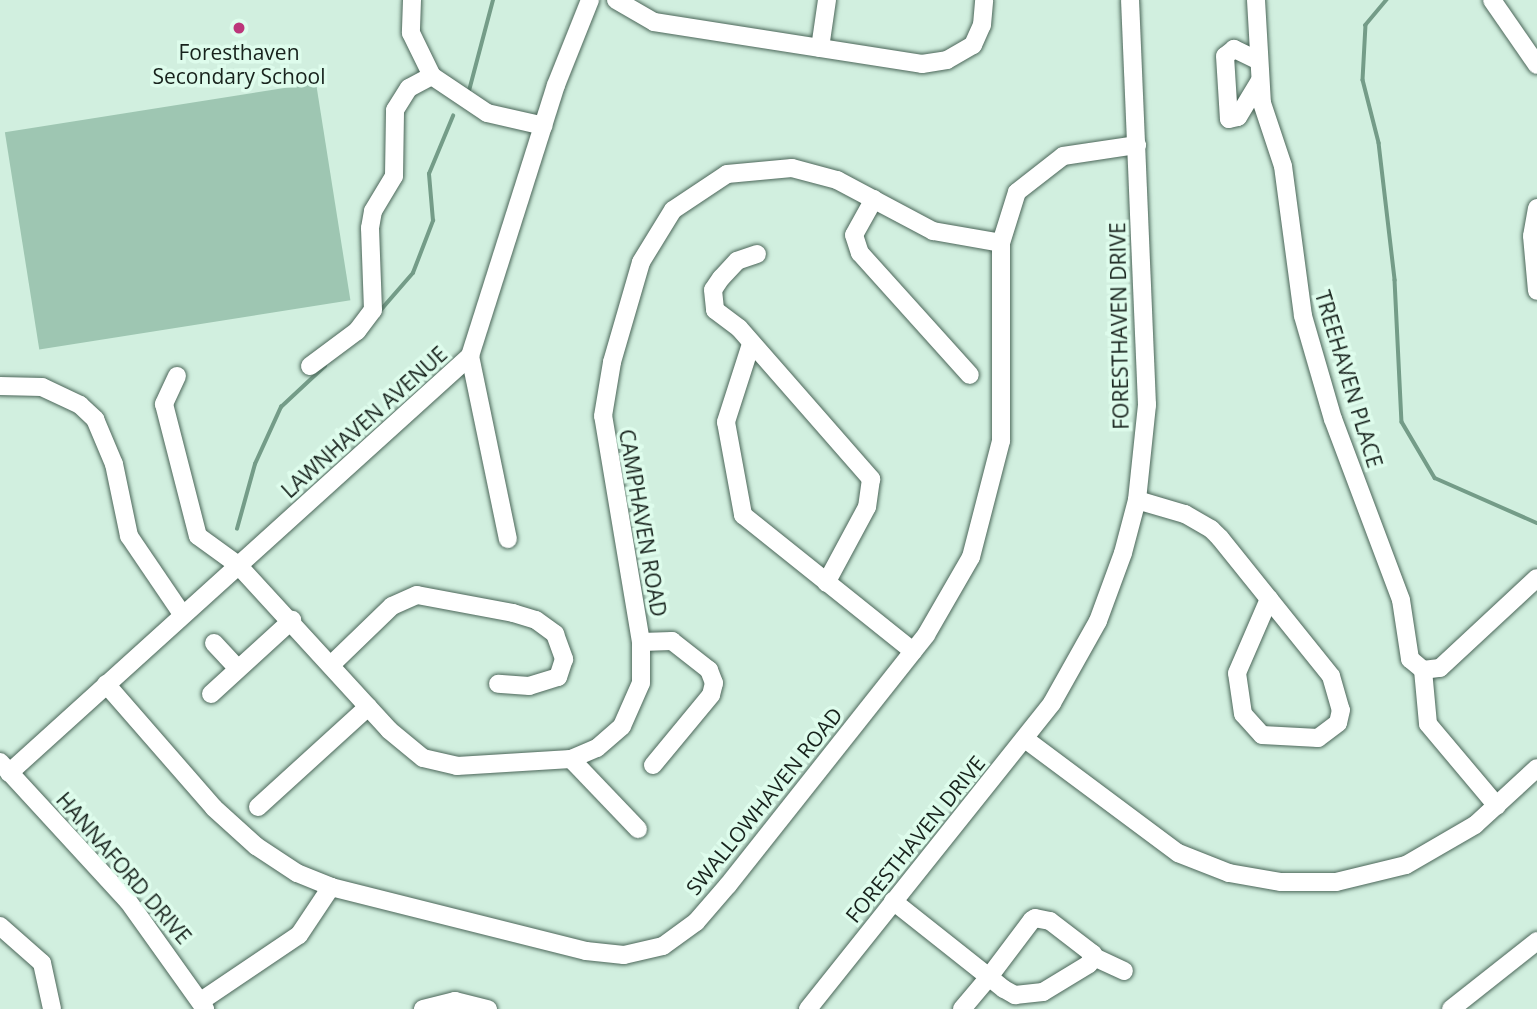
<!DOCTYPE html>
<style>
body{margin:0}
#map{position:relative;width:1537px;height:1009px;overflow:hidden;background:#d1efdf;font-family:"Open Sans",sans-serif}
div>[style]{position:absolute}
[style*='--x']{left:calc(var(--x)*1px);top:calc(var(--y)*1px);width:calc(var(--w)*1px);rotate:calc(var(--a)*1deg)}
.green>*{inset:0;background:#9ec6b2;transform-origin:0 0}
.stream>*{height:3.5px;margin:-1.75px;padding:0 1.75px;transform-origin:1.75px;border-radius:1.75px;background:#749c88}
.roads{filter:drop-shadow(0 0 2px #4b6659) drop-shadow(0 0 2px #4b6659)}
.minor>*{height:18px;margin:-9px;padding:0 9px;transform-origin:9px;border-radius:9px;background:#fff}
.dots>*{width:19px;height:19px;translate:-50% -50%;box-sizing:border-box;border:4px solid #defcec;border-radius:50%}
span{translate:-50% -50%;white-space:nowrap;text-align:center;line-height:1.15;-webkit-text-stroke:7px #defcec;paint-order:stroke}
.poi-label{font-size:21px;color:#17221c}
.street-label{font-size:21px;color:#17221c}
</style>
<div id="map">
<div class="green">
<i style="left:316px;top:83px;width:220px;height:315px;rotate:81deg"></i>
</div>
<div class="stream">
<i style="--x:1387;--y:0;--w:33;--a:130"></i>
<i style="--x:1366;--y:25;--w:55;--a:93.1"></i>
<i style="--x:1363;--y:80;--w:65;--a:75.7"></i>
<i style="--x:1379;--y:143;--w:138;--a:83.3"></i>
<i style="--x:1395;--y:280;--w:142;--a:87.2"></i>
<i style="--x:1402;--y:422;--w:65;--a:59.5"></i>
<i style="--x:1435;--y:478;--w:111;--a:23.8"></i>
<i style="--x:469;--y:91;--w:94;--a:-75.2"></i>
<i style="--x:380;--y:311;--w:50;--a:-49"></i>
<i style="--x:413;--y:273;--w:56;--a:-69"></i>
<i style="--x:433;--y:221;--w:47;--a:-94.9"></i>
<i style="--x:429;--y:174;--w:63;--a:-67.5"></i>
<i style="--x:237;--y:529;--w:67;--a:-74.5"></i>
<i style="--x:255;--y:464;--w:63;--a:-65.5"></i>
<i style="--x:281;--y:407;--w:60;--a:-43"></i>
</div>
<div class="roads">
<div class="minor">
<i style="--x:412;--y:0;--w:33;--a:92"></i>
<i style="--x:411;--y:33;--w:48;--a:64"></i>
<i style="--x:432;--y:76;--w:66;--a:33.9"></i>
<i style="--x:487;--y:113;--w:58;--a:12.8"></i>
<i style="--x:616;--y:0;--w:44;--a:30.1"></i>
<i style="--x:654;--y:22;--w:271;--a:8.9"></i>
<i style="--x:922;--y:64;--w:25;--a:-9"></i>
<i style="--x:947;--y:60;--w:30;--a:-30"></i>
<i style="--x:973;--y:45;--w:22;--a:-66"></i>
<i style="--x:982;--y:25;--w:25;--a:-85"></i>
<i style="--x:1256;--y:0;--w:103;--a:86.7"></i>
<i style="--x:1262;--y:103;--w:66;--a:71.6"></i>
<i style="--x:1283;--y:166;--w:151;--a:82.4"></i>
<i style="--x:1303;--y:316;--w:107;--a:73.8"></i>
<i style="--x:1333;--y:419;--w:193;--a:69.4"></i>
<i style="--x:1401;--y:600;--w:60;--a:81.3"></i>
<i style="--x:1410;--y:659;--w:17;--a:40"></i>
<i style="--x:1423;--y:670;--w:17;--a:-7"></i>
<i style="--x:1440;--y:668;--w:132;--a:-42.9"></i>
<i style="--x:1492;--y:0;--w:79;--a:55.3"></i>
<i style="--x:820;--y:48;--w:49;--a:-81.7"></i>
<i style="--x:1259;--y:61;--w:28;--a:-154"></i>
<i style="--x:1234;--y:49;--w:11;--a:142"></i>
<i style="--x:1225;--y:56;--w:63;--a:86.4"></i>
<i style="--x:1229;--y:119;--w:9;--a:-13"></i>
<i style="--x:1238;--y:117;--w:41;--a:-59"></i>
<i style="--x:874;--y:199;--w:41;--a:119.1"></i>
<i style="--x:854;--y:235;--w:19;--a:72"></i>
<i style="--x:860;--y:253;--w:164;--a:48"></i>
<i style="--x:1537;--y:208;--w:28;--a:100"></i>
<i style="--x:1532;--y:236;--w:55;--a:84.8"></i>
<i style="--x:757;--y:254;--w:21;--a:161"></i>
<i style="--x:737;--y:261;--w:23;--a:133"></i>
<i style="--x:721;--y:278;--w:14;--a:124"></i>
<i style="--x:713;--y:290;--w:20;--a:84"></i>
<i style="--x:715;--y:310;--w:30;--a:37"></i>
<i style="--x:739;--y:328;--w:201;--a:48.8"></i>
<i style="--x:871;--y:479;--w:28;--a:98"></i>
<i style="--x:867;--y:507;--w:86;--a:118.3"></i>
<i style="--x:751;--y:344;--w:82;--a:107.8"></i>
<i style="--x:726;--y:422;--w:95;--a:79.6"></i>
<i style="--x:743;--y:515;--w:218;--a:38.7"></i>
<i style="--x:470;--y:356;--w:187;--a:78.3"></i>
<i style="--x:310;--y:366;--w:59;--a:-36.7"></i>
<i style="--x:357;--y:331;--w:26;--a:-53"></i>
<i style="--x:373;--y:310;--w:82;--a:-92.1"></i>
<i style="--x:370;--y:228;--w:17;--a:-80"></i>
<i style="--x:373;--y:211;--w:41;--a:-59"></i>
<i style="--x:394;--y:176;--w:66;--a:-89.1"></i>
<i style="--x:395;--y:110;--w:26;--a:-58"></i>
<i style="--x:409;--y:88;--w:26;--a:-28"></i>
<i style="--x:177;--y:376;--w:31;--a:115"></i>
<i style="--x:164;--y:404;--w:136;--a:75.6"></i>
<i style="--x:198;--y:536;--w:49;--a:35.9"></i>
<i style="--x:238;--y:565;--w:224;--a:47.5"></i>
<i style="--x:389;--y:730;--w:44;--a:39.5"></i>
<i style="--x:423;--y:758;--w:35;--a:13"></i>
<i style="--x:457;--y:766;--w:114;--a:-3.5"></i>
<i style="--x:571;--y:759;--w:28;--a:-23"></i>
<i style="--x:597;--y:748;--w:33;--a:-41"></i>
<i style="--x:622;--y:726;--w:47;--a:-66.2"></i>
<i style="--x:641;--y:683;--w:41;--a:-90"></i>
<i style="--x:641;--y:642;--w:229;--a:-99.5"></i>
<i style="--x:603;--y:416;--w:55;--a:-80.5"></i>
<i style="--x:612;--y:362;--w:104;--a:-73.8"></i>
<i style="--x:641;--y:262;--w:61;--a:-58.4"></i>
<i style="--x:673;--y:210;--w:65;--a:-33.7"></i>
<i style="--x:727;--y:174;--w:65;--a:-5.3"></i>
<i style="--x:792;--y:168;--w:47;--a:14.9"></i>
<i style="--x:837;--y:180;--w:109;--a:28"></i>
<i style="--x:933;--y:231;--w:69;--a:10"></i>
<i style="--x:0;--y:386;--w:42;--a:1.4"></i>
<i style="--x:42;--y:387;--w:42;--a:25.3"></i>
<i style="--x:80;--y:405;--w:21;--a:43"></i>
<i style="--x:95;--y:419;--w:49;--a:67.1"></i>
<i style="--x:114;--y:464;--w:74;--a:78.2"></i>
<i style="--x:129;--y:536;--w:94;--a:55.8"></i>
<i style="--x:1137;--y:500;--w:50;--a:16.3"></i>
<i style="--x:1185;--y:514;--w:30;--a:30"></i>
<i style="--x:1211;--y:529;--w:13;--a:45"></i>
<i style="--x:1220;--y:538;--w:177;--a:51.2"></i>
<i style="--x:1331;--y:676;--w:35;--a:74"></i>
<i style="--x:1341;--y:710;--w:13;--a:103"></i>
<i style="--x:1338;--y:723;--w:25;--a:143"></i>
<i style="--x:1318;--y:738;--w:56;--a:-176.9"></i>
<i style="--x:1262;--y:735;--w:28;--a:-132"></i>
<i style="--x:1243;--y:714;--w:41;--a:-98.3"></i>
<i style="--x:1237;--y:673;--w:81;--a:-66.6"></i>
<i style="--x:641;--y:642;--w:31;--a:-2"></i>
<i style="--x:672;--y:641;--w:47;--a:38.1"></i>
<i style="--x:709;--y:670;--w:14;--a:69"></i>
<i style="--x:714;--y:683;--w:12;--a:104"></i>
<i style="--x:711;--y:695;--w:91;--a:129.6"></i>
<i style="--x:214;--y:643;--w:35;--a:47"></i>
<i style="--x:333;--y:663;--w:82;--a:-44"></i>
<i style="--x:392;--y:606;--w:27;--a:-24"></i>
<i style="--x:417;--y:595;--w:98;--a:10.6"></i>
<i style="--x:513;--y:613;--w:24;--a:17"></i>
<i style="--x:536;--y:620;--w:24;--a:36"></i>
<i style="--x:555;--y:634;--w:27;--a:70"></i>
<i style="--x:564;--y:659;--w:19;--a:108"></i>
<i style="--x:558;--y:677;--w:30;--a:163"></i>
<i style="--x:529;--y:686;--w:31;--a:-176"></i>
<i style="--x:1423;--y:670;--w:54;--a:84.7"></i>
<i style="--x:1428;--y:724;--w:107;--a:49.9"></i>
<i style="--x:106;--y:684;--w:164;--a:48.9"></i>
<i style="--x:214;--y:808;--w:57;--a:42.1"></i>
<i style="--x:256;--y:846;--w:49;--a:33.4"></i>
<i style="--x:297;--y:873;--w:37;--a:22"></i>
<i style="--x:331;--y:887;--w:263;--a:14.1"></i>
<i style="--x:586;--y:951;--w:38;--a:6"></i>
<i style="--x:624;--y:955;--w:40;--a:-13"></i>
<i style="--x:663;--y:946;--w:41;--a:-36"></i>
<i style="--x:696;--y:922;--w:49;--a:-49.1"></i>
<i style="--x:728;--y:885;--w:319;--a:-51.6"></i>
<i style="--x:926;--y:635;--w:90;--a:-60"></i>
<i style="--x:971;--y:557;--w:120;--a:-75.5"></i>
<i style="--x:1001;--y:441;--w:198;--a:-90"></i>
<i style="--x:1001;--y:243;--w:53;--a:-72.6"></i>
<i style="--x:1017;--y:192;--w:58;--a:-38"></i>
<i style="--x:1063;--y:156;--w:75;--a:-8.5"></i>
<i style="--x:211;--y:694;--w:110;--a:-42.4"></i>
<i style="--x:1025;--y:739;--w:191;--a:36.7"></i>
<i style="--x:1178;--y:853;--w:55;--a:21.4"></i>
<i style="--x:1229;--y:873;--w:53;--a:9.8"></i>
<i style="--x:1281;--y:882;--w:55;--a:0"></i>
<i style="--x:1336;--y:882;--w:72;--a:-13.7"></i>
<i style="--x:1406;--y:865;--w:80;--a:-30.1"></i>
<i style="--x:1475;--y:825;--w:84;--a:-42.6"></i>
<i style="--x:571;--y:759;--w:97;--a:46.3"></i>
<i style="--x:0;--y:762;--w:189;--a:47.4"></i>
<i style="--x:128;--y:901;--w:133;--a:54.5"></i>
<i style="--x:9;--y:773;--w:622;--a:-42.13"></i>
<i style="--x:470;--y:356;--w:284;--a:-72.4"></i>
<i style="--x:556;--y:85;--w:92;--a:-68.2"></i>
<i style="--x:258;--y:807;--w:149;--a:-42.3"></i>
<i style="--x:893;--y:901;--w:122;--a:38.4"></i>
<i style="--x:989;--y:977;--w:19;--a:39"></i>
<i style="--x:1004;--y:989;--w:13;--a:29"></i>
<i style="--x:1015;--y:995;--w:28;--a:-6"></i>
<i style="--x:1043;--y:992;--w:54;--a:-31.3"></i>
<i style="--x:1089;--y:964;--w:11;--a:-68"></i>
<i style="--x:1093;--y:954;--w:54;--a:-142.5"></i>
<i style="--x:1050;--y:921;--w:15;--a:-169"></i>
<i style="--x:1035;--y:918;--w:4;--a:146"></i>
<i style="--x:1032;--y:920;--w:71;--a:127"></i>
<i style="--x:989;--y:977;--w:42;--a:130.2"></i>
<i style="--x:0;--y:926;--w:56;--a:41.4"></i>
<i style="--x:42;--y:963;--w:47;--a:77.7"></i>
<i style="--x:1094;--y:957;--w:33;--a:25"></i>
<i style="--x:201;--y:1001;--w:118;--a:-34"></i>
<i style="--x:299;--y:935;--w:58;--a:-56.3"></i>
<i style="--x:423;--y:1009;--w:33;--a:-14"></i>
<i style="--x:455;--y:1001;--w:34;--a:14"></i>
<i style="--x:808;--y:1009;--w:391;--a:-51.4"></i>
<i style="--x:1052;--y:703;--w:94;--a:-60.7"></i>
<i style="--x:1098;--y:621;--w:72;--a:-69.8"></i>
<i style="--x:1123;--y:553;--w:55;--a:-75.2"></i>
<i style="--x:1137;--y:500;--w:96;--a:-84"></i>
<i style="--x:1147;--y:405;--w:405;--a:-92.4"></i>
<i style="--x:1451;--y:1009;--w:110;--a:-38.3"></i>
</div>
</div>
<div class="dots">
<i style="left:239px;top:28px;background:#bc367a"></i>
</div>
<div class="poi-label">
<span style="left:239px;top:64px">Foresthaven<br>Secondary School</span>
</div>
<div class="street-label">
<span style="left:1119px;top:326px;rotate:-91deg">FORESTHAVEN DRIVE</span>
<span style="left:1349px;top:379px;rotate:73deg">TREEHAVEN PLACE</span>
<span style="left:364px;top:422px;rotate:-42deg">LAWNHAVEN AVENUE</span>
<span style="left:643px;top:523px;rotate:80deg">CAMPHAVEN ROAD</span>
<span style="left:764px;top:801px;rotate:-51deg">SWALLOWHAVEN ROAD</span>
<span style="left:915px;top:839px;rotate:-51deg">FORESTHAVEN DRIVE</span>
<span style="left:124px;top:868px;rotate:49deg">HANNAFORD DRIVE</span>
</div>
</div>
